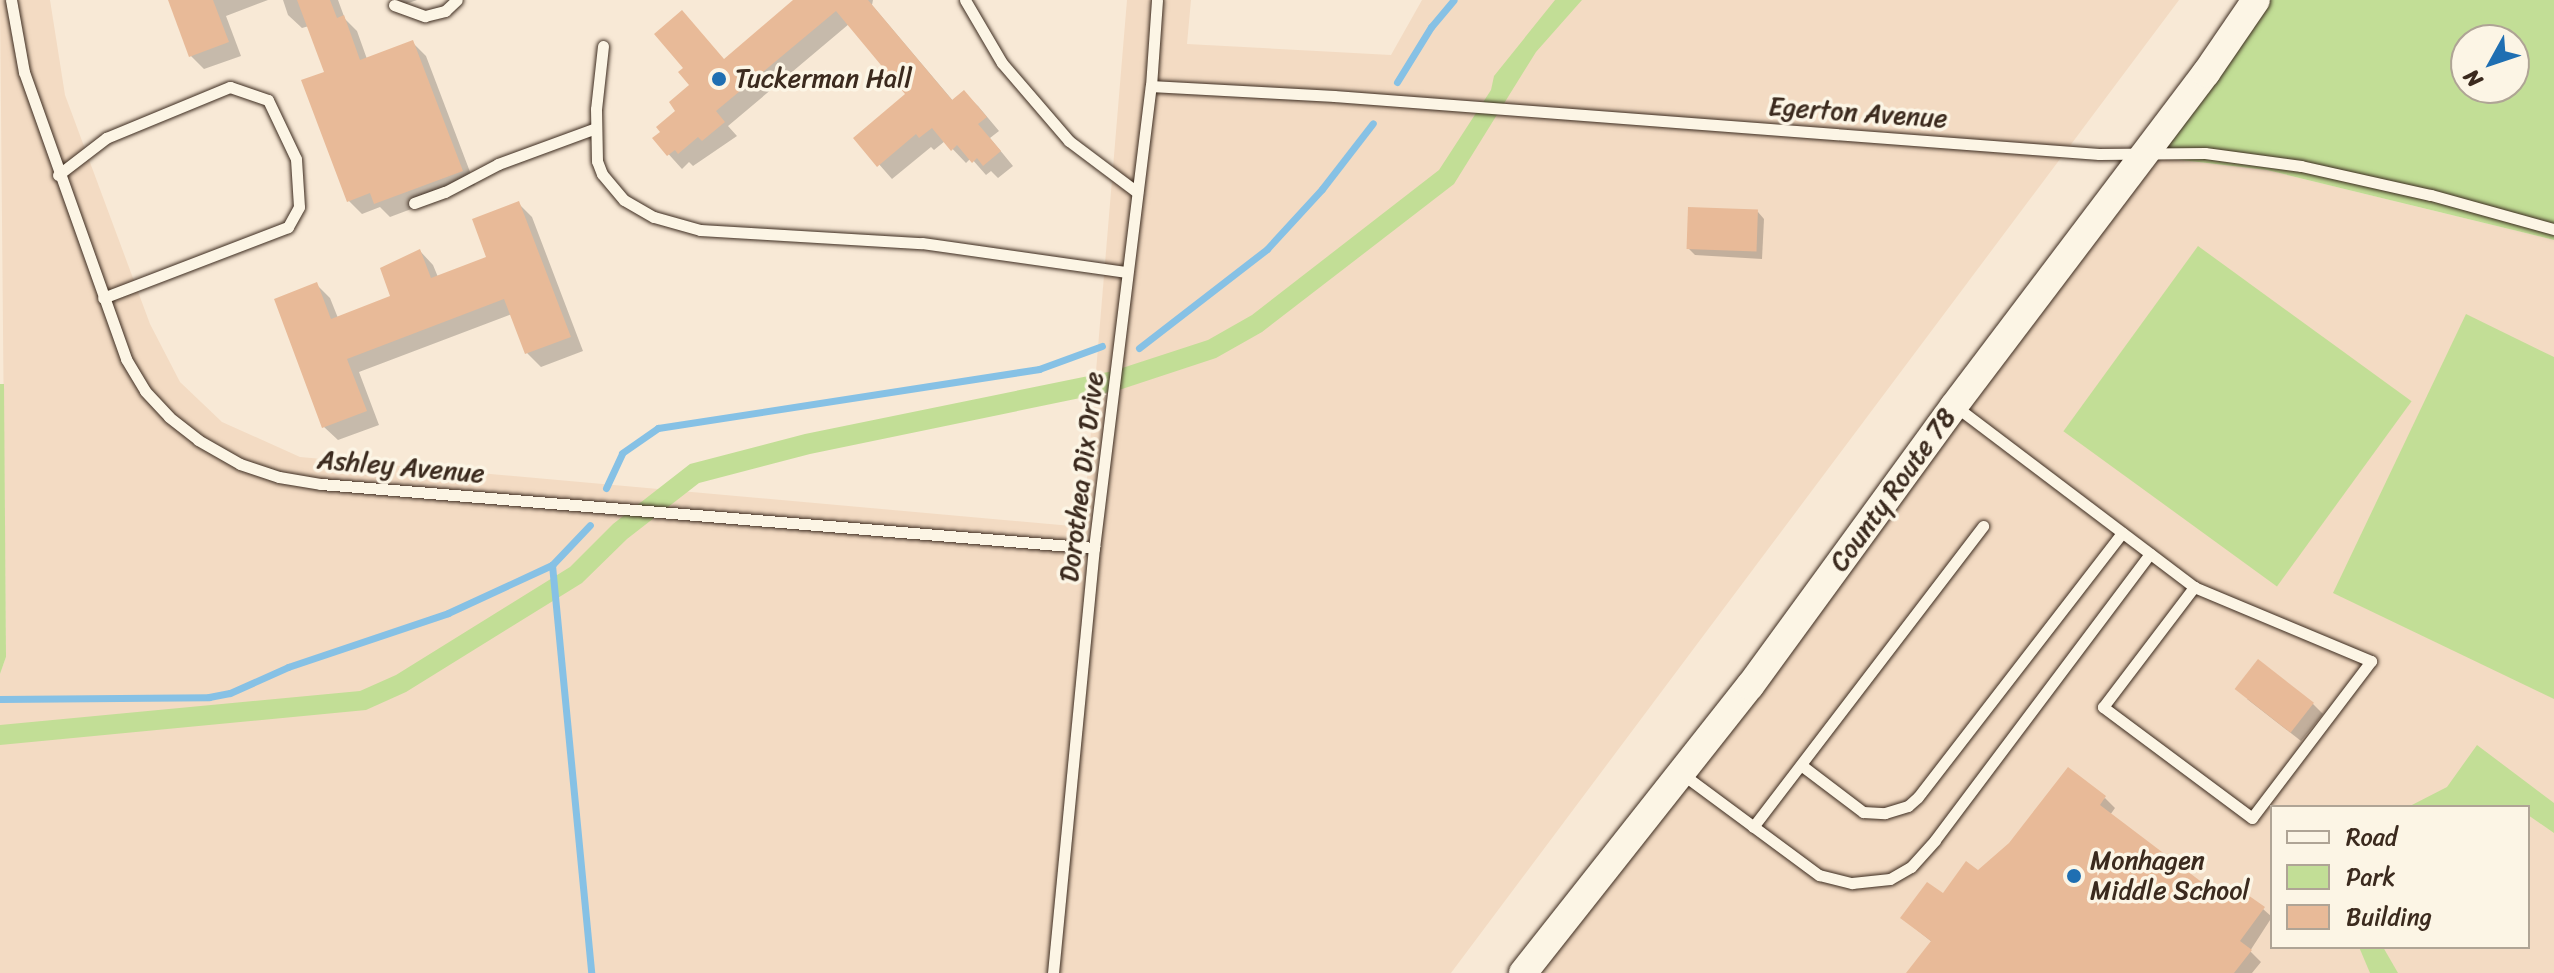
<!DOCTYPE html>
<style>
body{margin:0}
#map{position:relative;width:2554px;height:973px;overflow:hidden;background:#f8e9d6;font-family:Sriracha,sans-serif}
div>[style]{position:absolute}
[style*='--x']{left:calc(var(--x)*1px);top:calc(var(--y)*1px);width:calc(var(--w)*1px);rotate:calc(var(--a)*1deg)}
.built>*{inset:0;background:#f3dbc3}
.green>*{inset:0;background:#c2de96;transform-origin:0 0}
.shadow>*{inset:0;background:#0003}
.stream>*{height:7px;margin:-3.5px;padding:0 3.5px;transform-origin:3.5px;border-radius:3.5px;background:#86c1e5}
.building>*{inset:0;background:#e8ba98;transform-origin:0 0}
.roads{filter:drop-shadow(0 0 2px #3b2a1e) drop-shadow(0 0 2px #3b2a1e)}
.service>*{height:11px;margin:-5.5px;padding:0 5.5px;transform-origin:5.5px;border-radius:5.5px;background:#fcf5e5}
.tertiary>*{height:28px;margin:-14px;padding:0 14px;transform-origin:14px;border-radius:14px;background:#fcf5e5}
.dots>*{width:22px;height:22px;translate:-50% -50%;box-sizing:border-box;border:4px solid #fcf5e5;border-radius:50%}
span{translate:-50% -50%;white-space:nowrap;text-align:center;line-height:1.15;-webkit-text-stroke:7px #fcf5e5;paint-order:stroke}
.poi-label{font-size:26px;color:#3b2a1e}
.left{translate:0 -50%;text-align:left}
.street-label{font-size:26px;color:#3b2a1e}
.legend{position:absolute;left:2270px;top:805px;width:260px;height:144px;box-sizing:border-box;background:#fcf5e5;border:2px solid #afa495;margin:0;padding:10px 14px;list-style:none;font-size:24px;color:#3b2a1e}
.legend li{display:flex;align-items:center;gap:16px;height:40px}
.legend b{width:40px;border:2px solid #afa495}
.north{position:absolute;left:2450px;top:24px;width:80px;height:80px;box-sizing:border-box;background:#fcf5e5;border:2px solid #afa495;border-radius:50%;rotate:230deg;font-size:22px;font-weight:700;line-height:32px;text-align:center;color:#3b2a1e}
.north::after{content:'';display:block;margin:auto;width:28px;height:36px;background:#1f6fb2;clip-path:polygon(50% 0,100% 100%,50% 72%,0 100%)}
</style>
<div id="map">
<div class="built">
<i style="clip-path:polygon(0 0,50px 0,65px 95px,150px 324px,180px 382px,222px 422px,300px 457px,1083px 527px,1127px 0,1191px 0,1187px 44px,1391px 55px,1422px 0,2179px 0,1451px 973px,0 973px,0 674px,6px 657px)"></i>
<i style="clip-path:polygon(evenodd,2147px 156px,2267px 170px,2554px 240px,2554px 973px,1532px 973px,2147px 156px,2272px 807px,2528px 807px,2528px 947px,2272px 947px,2272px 807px)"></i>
</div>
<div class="green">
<i style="clip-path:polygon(1555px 0,1582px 0,1536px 52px,1454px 184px,1262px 332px,1216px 358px,1119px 390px,810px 454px,699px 483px,627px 539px,582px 583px,406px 692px,366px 710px,0 745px,0 725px,360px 691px,396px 675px,570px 567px,613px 524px,690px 464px,805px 434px,1113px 371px,1208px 340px,1252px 315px,1439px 170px,1491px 90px,1494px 76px)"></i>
<i style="clip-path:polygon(evenodd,2264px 0,2554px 0,2554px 240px,2267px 170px,2147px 156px,2264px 0,2466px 40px,2514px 40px,2514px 88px,2466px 88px,2466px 40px)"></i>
<i style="left:2198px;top:246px;width:264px;height:229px;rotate:36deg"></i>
<i style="clip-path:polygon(2466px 314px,2554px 357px,2554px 699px,2333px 593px)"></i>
<i style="clip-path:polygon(0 384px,4px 384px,6px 657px,0 674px)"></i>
<i style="clip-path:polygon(2477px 745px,2554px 803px,2554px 833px,2528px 815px,2528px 807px,2408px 807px,2447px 787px)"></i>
<i style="clip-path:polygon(2359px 947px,2383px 947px,2398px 973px,2370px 973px)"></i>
</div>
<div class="shadow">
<i style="clip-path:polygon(170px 0,268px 0,226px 16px,241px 56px,204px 69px,191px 56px)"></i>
<i style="clip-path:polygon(283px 0,338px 0,345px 19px,357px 31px,367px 59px,412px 42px,426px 56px,475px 185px,390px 217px,380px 207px,362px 214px,348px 200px,326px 73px,309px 26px,302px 28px,288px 15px)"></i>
<i style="clip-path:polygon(398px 0,417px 0,403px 5px)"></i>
<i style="clip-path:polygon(797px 0,873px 0,872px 5px,954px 102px,964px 93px,978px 106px,999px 131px,990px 138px,1013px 166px,998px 178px,991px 171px,986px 175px,971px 158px,966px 163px,945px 141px,934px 150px,931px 147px,892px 179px,856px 138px,908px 94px,849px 24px,728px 126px,737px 136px,693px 166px,689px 162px,682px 169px,655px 139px,725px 61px)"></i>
<i style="clip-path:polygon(518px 203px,532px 217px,583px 351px,541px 367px,527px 353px,512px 314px,359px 372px,379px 425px,338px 440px,324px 427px,317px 285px,330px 298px,338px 318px,393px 297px,420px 251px,433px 265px,438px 277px,489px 258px)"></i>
<i style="clip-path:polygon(1758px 212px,1764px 219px,1762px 259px,1695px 255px,1688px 248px)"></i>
<i style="clip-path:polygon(2247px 699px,2313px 704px,2323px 714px,2301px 741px)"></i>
<i style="clip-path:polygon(2105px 798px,2115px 808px,2110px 815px,2225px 902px,2263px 909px,2272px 917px,2250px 951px,2261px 962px,2252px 973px,1909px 973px,1932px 942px,1902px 918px)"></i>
</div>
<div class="stream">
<i style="--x:1397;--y:82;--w:65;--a:-58.3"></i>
<i style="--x:1431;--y:27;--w:35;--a:-50"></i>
<i style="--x:1139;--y:348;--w:162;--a:-37.7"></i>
<i style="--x:1267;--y:249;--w:81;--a:-47.5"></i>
<i style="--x:1322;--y:189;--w:83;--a:-52.3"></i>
<i style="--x:606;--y:488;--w:38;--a:-65"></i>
<i style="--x:622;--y:453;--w:44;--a:-34.8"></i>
<i style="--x:658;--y:428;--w:386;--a:-8.8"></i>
<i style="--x:1039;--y:369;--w:67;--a:-20.1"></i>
<i style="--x:552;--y:565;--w:410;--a:84.5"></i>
<i style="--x:0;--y:699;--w:209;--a:-0.5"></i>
<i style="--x:209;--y:697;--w:21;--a:-11"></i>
<i style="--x:230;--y:693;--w:64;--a:-24.1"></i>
<i style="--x:288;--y:667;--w:169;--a:-18.6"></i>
<i style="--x:448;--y:613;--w:115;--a:-24.8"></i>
<i style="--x:552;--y:565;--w:55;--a:-46.5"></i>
</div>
<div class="building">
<i style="clip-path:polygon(168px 0,213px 0,229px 42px,189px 57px)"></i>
<i style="clip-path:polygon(297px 0,330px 0,337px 18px,344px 15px,360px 60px,413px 40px,463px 171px,374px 204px,370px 193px,347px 202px,301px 80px,324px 72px)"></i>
<i style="clip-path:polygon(793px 0,868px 0,952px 100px,964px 90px,987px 117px,978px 124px,1001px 151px,983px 166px,977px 158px,972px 163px,957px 145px,951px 151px,932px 128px,919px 138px,916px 134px,877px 167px,853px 138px,905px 94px,836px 11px,716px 111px,725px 122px,702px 141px,698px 137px,678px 154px,675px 150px,667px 156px,652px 138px,660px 132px,656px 127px,675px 111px,669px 102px,689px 85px,678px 72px,683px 68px,654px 34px,682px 10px,724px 59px)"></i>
<i style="clip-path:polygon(519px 201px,571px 337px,525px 354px,504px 299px,347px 359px,367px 411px,322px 428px,274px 299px,317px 282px,331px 319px,390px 296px,380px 268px,420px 249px,431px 278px,486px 257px,472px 219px)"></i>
<i style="left:1688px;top:207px;width:70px;height:42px;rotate:2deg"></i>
<i style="left:2258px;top:659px;width:71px;height:38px;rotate:38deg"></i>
<i style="clip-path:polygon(2068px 767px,2106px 796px,2100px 805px,2224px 899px,2235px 886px,2265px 907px,2240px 941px,2252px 950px,2234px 973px,1906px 973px,1931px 941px,1900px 918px,1927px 882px,1943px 893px,1966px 861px,1978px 870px,2009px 843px)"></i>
</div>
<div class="roads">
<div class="service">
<i style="--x:11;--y:0;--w:73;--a:79.8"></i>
<i style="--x:24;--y:72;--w:305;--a:70.4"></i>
<i style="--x:126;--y:359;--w:37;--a:59"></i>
<i style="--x:145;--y:391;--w:35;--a:47"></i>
<i style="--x:169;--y:417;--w:37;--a:38"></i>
<i style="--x:198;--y:440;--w:48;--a:29.7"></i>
<i style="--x:240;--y:464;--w:41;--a:18.4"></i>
<i style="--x:279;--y:477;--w:43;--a:9.5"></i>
<i style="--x:321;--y:484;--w:776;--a:4.73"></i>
<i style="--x:965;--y:0;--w:73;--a:59.6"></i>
<i style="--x:1002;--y:63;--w:103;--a:49.3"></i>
<i style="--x:1069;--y:141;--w:85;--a:36.9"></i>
<i style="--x:394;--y:5;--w:33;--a:20"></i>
<i style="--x:425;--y:16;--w:21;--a:-14"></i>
<i style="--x:445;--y:11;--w:16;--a:-43"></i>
<i style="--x:603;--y:46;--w:63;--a:96.3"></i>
<i style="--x:596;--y:109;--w:52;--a:88.9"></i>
<i style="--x:597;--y:161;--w:14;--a:69"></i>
<i style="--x:602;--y:174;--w:34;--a:50"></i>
<i style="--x:624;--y:200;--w:34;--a:30"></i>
<i style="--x:654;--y:217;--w:48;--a:15.8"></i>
<i style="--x:700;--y:230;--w:222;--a:3.4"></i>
<i style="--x:922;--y:243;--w:207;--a:8.1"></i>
<i style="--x:1151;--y:86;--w:183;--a:3.1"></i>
<i style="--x:1334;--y:96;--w:767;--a:4.34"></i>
<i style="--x:2099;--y:154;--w:106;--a:-0.5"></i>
<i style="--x:2205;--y:153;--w:97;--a:7.7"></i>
<i style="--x:2301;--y:166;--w:133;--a:12.6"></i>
<i style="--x:2431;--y:195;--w:128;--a:15.5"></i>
<i style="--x:58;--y:175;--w:61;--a:-37.6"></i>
<i style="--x:106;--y:138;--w:134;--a:-22.4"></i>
<i style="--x:230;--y:87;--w:40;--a:18.9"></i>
<i style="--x:268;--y:100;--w:65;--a:64.6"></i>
<i style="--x:296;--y:159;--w:48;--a:86.4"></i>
<i style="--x:299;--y:207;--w:23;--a:119"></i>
<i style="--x:288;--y:227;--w:198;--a:159"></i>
<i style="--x:414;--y:203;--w:33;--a:-20"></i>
<i style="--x:445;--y:192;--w:60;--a:-27.8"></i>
<i style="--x:498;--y:164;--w:104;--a:-20.2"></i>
<i style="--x:1955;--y:406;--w:300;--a:37.1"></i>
<i style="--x:2194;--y:587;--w:192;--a:22.7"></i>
<i style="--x:2371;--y:661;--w:197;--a:127.2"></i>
<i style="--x:2252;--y:818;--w:186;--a:-143.3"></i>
<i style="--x:2103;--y:707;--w:151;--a:-52.8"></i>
<i style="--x:1801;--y:765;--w:78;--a:37.2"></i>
<i style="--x:1863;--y:812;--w:22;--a:3"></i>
<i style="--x:1885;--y:813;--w:24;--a:-17"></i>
<i style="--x:1908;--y:806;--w:13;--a:-42"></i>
<i style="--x:1918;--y:797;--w:334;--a:-52.3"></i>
<i style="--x:1681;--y:773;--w:172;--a:36.5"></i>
<i style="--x:1819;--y:875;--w:34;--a:14"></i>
<i style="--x:1852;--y:883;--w:38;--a:-6"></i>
<i style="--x:1890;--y:879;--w:24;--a:-30"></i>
<i style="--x:1911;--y:867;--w:36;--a:-48"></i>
<i style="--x:1935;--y:840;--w:358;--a:-53.1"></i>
<i style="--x:1753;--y:827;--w:379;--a:-52.6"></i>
<i style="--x:1053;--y:973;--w:427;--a:-84.5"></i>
<i style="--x:1094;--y:548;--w:466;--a:-83"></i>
<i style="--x:1151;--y:86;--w:86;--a:-86"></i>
</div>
<div class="tertiary">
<i style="--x:1523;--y:973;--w:366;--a:-51.7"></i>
<i style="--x:1750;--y:686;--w:346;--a:-53.9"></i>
<i style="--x:1954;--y:406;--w:418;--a:-52.9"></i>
<i style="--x:2206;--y:73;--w:88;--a:-55.6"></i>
</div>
</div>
<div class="dots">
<i style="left:719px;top:79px;background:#1f6fb2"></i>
<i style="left:2074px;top:876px;background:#1f6fb2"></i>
</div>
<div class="poi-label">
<span class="left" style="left:735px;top:79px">Tuckerman Hall</span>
<span class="left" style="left:2090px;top:876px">Monhagen<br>Middle School</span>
</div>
<div class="street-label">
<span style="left:1858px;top:113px;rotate:4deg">Egerton Avenue</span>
<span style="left:401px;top:467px;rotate:5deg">Ashley Avenue</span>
<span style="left:1082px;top:477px;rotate:-83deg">Dorothea Dix Drive</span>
<span style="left:1893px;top:490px;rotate:-54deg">County Route 78</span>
</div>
<ul class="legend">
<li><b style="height:10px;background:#fcf5e5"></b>Road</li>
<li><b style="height:22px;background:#c2de96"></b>Park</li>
<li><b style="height:22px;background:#e8ba98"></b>Building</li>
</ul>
<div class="north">N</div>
</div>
